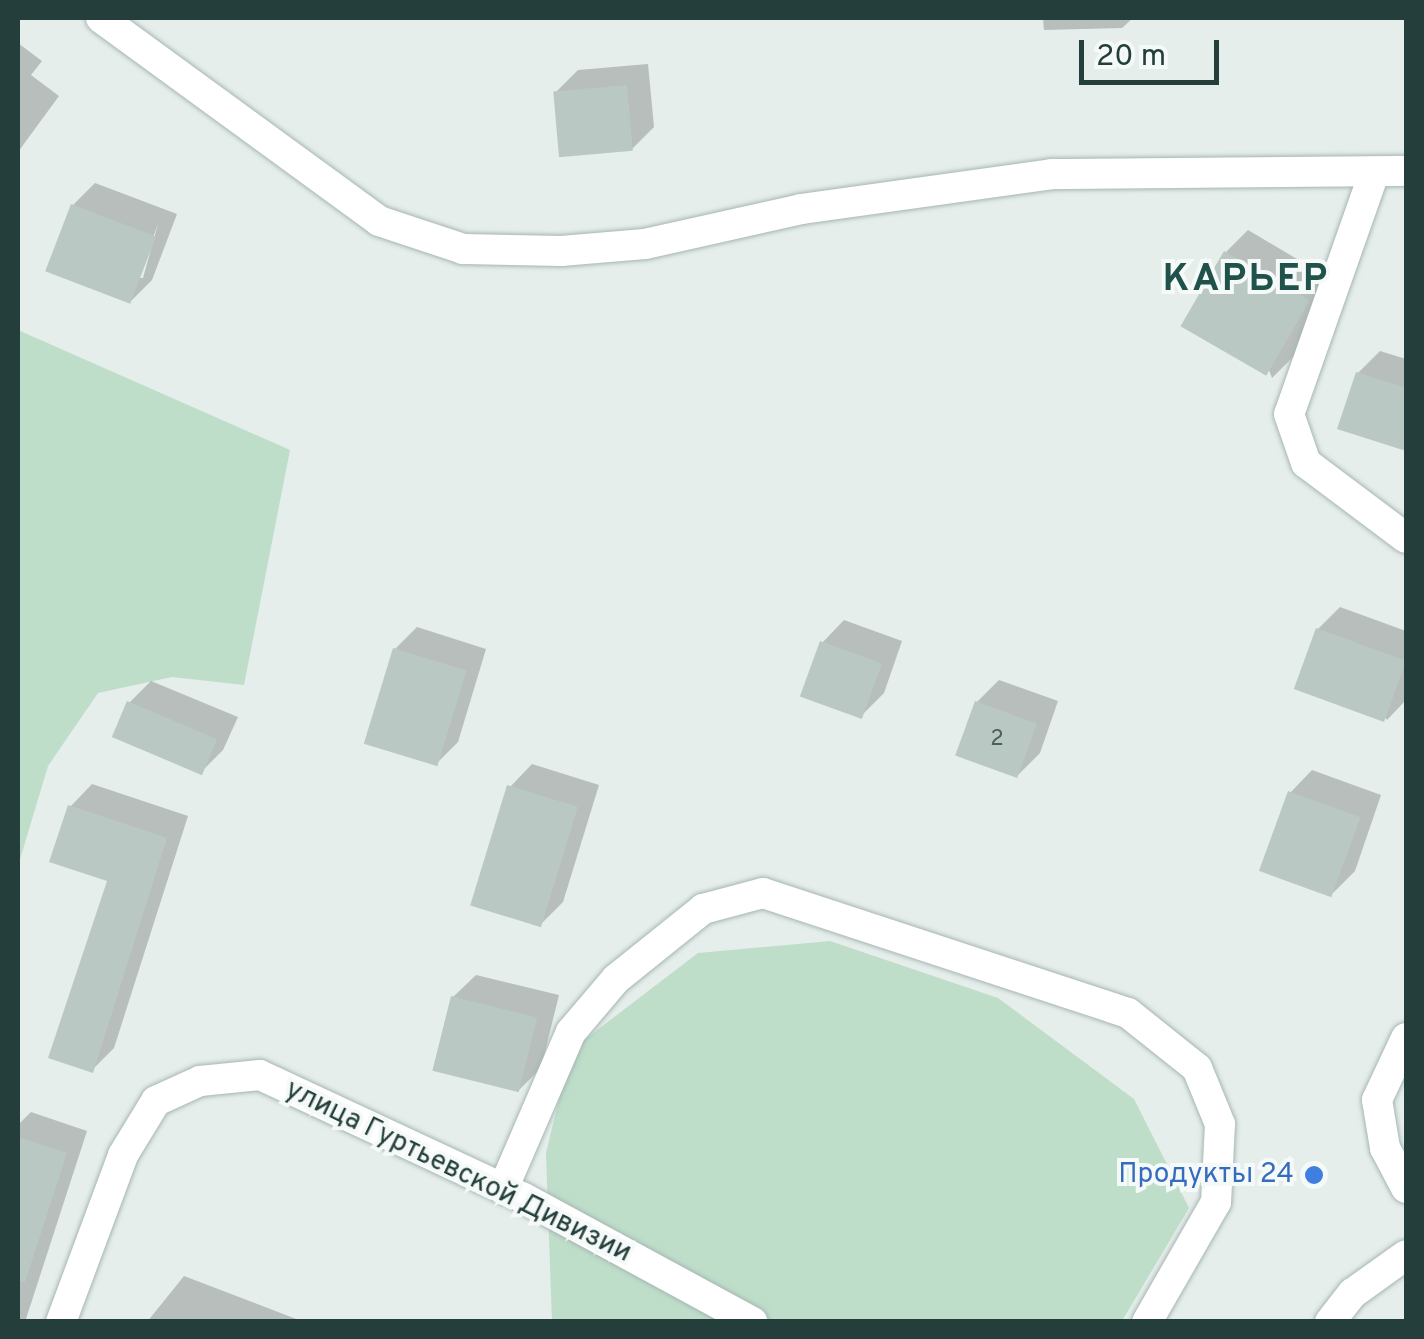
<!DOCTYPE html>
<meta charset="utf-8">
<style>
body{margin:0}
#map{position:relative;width:1424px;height:1339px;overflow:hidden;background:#e5eeeb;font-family:Overpass,sans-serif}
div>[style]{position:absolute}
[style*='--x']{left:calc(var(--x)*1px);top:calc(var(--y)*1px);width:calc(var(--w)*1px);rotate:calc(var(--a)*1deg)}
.green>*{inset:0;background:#bedeca}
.shadow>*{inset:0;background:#0003}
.building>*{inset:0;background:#bac8c4;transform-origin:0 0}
.roads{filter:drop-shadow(0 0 2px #a7b6b3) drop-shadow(0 0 2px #a7b6b3)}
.minor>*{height:30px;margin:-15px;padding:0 15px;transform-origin:15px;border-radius:15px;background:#fff}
.dots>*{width:28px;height:28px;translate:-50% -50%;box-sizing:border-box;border:5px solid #f5faf8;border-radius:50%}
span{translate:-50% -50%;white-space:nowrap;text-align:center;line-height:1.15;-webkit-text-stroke:8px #f5faf8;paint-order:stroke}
.number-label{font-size:22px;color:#4a615d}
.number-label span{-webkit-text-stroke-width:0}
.street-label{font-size:28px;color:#243f3b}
.shop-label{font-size:28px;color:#366cbe}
.right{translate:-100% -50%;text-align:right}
.district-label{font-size:38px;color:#20514b;font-weight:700;letter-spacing:2.5px}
.frame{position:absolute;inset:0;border:20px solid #243f3b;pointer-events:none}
.scale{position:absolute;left:1079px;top:40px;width:140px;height:45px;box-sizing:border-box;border:5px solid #243f3b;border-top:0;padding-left:12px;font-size:30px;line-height:35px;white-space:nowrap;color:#243f3b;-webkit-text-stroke:8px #f5faf8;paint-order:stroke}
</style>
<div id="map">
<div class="green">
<i style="clip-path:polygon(18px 330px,290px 450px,244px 685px,172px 677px,98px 693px,48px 766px,18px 866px)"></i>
<i style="clip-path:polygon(830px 941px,998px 998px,1134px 1099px,1189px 1208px,1122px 1321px,552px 1322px,546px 1153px,571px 1050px,698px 953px)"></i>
</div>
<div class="shadow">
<i style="clip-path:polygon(1043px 18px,1133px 18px,1122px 28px,1044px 30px)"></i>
<i style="clip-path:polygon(18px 43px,42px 61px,31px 75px,59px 96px,18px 152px)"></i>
<i style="clip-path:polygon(648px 64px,654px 127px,632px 149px,555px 93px,578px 70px)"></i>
<i style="clip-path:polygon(evenodd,95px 183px,177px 214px,152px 280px,130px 302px,73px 205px,95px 183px,158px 224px,143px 278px,138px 278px,158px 224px)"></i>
<i style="clip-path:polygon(1248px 230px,1329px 278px,1294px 356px,1272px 378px,1226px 252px)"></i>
<i style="clip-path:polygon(1380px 351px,1406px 359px,1406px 449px,1340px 427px,1358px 373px)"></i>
<i style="clip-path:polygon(1340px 607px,1406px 631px,1406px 700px,1387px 720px,1318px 629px)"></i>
<i style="clip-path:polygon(844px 620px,902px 641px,884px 693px,862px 715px,822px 643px)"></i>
<i style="clip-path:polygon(417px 627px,486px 649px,458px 742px,436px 764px,395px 649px)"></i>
<i style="clip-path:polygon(999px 680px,1058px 701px,1040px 753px,1018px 775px,977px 702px)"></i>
<i style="clip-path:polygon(151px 681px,238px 717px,223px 750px,201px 772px,129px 703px)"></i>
<i style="clip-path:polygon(532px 764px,599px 785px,563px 902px,541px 924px,510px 787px)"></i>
<i style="clip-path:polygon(1312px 770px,1381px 795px,1355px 871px,1333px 893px,1290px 793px)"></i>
<i style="clip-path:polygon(92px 784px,188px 816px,114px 1048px,92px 1070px,110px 879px,70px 807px)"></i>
<i style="clip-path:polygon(476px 975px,559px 995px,541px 1068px,519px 1090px,453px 997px)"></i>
<i style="clip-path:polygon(31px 1112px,87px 1131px,25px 1322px,18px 1322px,18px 1125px)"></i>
<i style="clip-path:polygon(184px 1276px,304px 1322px,147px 1322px)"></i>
</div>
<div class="building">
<i style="left:627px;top:85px;width:66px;height:74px;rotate:85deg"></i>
<i style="left:71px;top:204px;width:91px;height:72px;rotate:21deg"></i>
<i style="left:1224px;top:251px;width:99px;height:87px;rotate:30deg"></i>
<i style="clip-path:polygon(1356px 372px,1406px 388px,1406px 451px,1337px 429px)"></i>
<i style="left:1316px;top:628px;width:96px;height:65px;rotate:20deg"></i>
<i style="left:820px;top:641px;width:66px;height:59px;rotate:20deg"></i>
<i style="left:393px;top:648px;width:77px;height:100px;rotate:17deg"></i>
<i style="left:127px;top:701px;width:98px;height:39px;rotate:23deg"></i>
<i style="left:975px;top:701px;width:66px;height:58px;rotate:20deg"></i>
<i style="left:507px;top:785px;width:74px;height:126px;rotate:17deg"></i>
<i style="left:1288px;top:791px;width:77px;height:85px;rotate:20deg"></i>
<i style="clip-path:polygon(68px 805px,167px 838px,93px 1073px,48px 1058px,107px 881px,49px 862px)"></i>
<i style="left:451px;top:996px;width:89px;height:77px;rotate:14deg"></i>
<i style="clip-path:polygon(18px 1137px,67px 1153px,25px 1282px,18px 1281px)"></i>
</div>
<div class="roads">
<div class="minor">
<i style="--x:101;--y:18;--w:344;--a:36.1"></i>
<i style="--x:379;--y:221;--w:89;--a:18.4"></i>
<i style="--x:463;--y:249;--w:98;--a:1.2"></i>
<i style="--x:561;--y:251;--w:84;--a:-4.8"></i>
<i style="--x:645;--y:244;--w:160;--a:-12.6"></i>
<i style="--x:801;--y:209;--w:253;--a:-7.9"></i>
<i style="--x:1052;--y:174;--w:354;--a:-0.5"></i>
<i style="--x:1373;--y:176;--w:252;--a:109.4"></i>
<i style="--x:1289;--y:414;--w:52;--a:70.9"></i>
<i style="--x:1306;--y:463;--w:125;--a:36.9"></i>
<i style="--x:1406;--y:1038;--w:68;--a:115.1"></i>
<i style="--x:1377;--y:1100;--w:49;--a:80.5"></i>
<i style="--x:1385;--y:1148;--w:45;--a:62.3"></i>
<i style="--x:503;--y:1189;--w:171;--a:-66.6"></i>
<i style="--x:571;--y:1032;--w:70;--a:-49.7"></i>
<i style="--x:616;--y:979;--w:112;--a:-38.8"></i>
<i style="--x:703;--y:909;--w:62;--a:-14.9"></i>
<i style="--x:763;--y:893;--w:384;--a:18.2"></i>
<i style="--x:1128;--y:1013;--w:88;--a:38.6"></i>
<i style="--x:1197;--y:1068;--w:61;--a:67.7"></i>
<i style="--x:1220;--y:1124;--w:78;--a:92.9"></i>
<i style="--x:1216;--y:1202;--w:138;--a:119.9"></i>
<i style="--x:61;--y:1322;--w:178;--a:-69.6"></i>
<i style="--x:123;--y:1155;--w:63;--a:-58.6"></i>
<i style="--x:156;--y:1101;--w:48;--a:-24.4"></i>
<i style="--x:200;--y:1081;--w:60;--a:-5.7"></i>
<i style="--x:260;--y:1075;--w:291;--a:25"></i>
<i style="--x:524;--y:1198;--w:260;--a:28.5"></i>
<i style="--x:1330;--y:1322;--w:37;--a:-52"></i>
<i style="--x:1353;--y:1293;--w:65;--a:-35.6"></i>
</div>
</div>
<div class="dots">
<i style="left:1314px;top:1175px;background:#3f7fe0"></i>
</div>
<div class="number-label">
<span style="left:997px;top:740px">2</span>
</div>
<div class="street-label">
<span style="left:458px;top:1172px;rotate:26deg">улица Гуртьевской Дивизии</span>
</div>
<div class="shop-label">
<span class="right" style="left:1294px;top:1175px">Продукты 24</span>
</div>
<div class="district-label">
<span style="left:1246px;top:281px">КАРЬЕР</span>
</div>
<div class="frame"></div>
<div class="scale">20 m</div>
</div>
